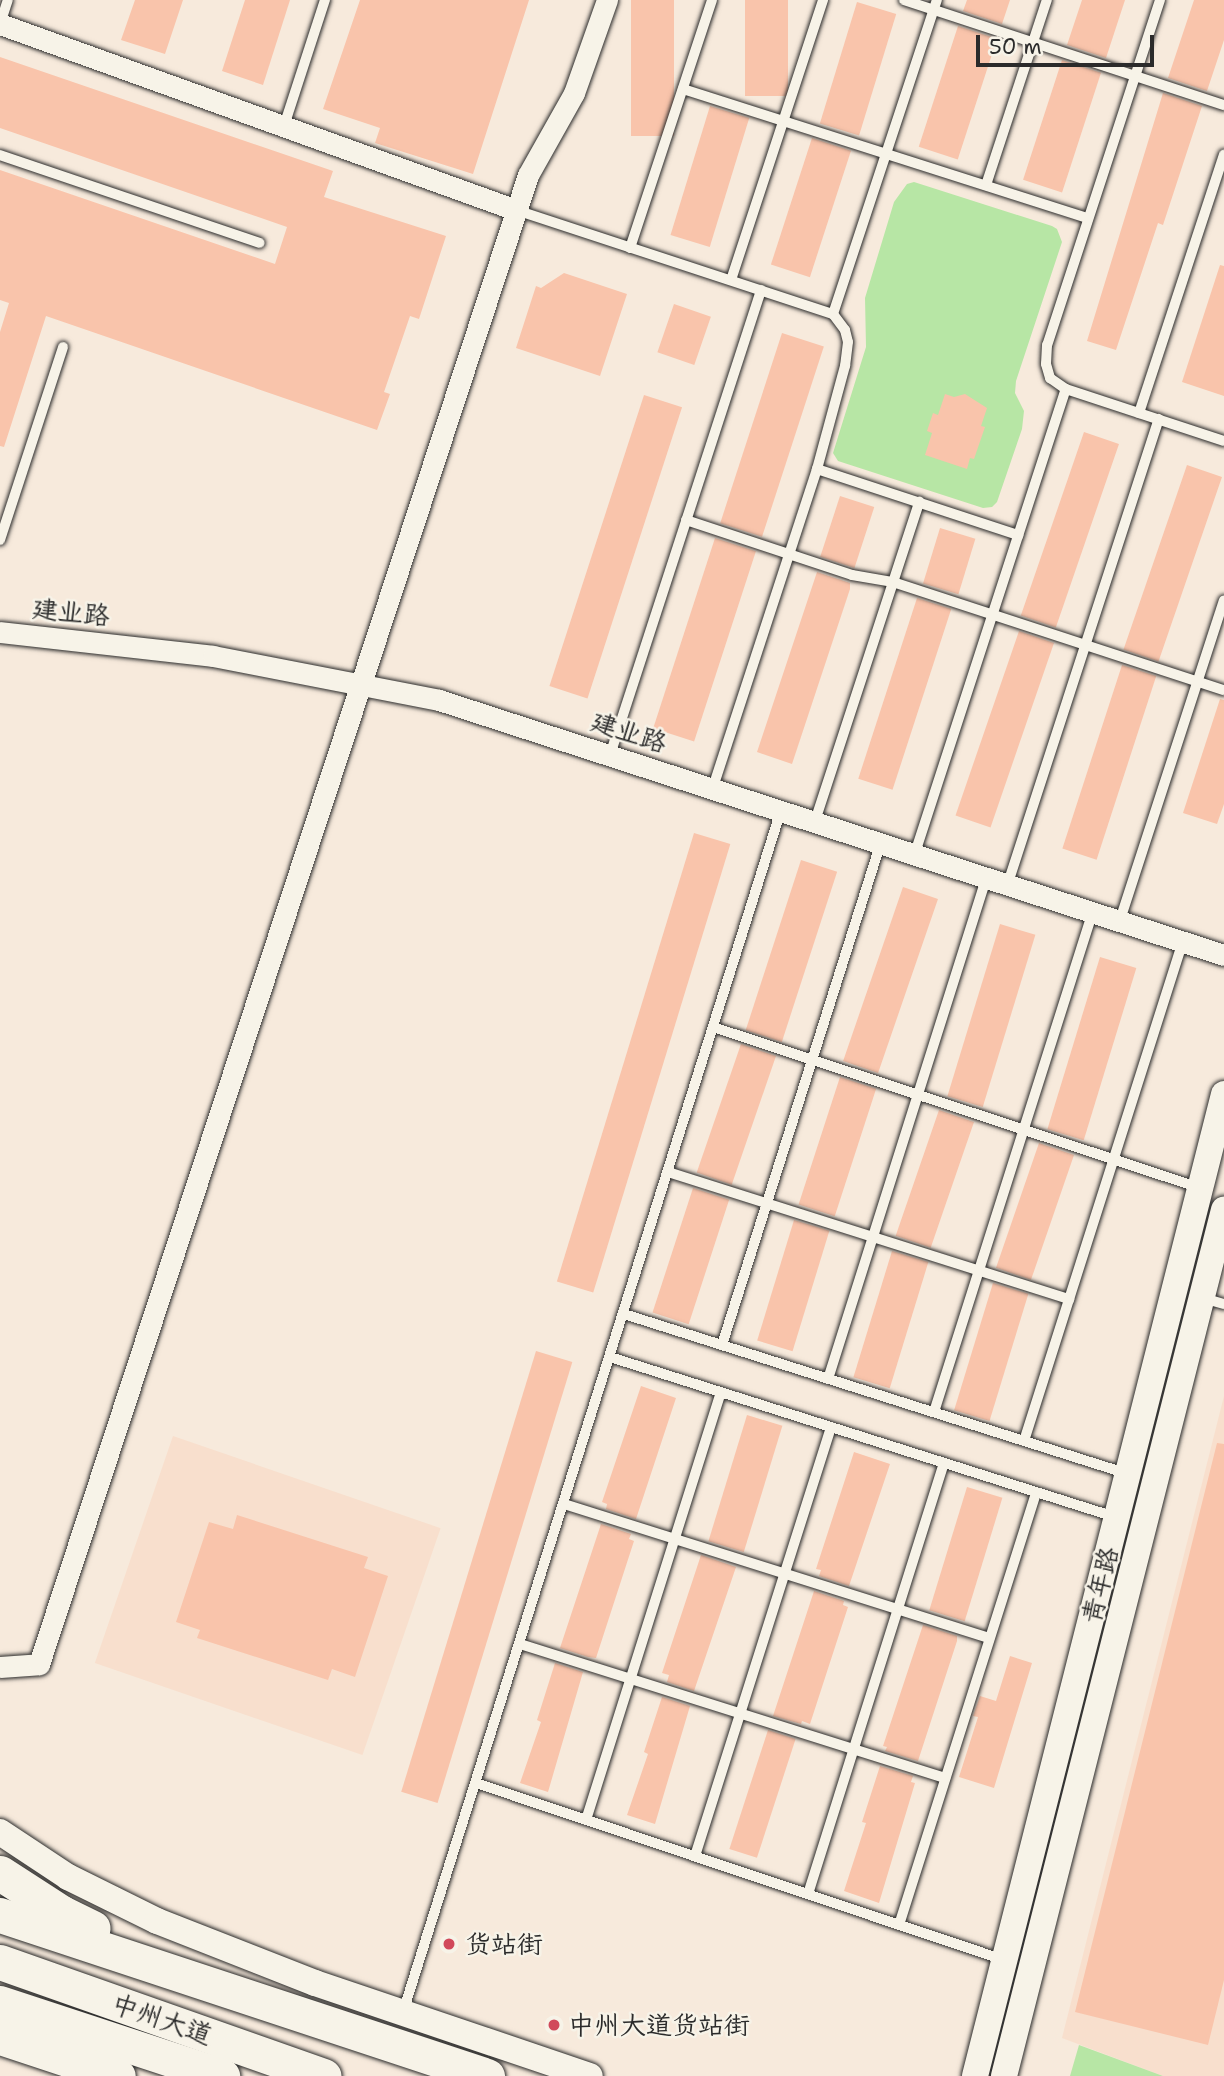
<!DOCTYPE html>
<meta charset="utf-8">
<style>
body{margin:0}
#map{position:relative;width:1224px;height:2076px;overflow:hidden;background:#f7eadc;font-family:"Shantell Sans","LXGW WenKai TC",sans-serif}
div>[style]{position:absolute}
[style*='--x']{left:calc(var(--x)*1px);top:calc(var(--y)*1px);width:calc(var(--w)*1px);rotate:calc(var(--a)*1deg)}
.built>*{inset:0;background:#f8dfcd;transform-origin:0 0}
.green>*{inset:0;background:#b7e6a5}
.building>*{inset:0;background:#f9c4ab;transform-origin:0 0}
.roads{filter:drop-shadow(0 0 2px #2b2b2b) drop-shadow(0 0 2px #2b2b2b)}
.service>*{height:10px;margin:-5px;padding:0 5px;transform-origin:5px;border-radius:5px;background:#f7f3e8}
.minor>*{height:21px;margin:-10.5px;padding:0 10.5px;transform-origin:10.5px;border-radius:10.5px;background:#f7f3e8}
.tertiary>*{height:26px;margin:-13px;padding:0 13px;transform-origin:13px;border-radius:13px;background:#f7f3e8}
.trunk>*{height:35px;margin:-17.5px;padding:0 17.5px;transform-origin:17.5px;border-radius:17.5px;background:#f7f3e8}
.dots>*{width:19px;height:19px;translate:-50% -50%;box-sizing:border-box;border:4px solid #f7f3e8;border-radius:50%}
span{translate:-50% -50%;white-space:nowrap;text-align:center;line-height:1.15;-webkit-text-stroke:5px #f7f3e8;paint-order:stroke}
.street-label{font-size:26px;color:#2b2b2b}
.poi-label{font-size:26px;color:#2b2b2b}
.left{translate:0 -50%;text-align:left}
.scale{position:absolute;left:976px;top:35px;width:178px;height:32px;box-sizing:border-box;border:4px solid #2b2b2b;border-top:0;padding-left:9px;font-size:21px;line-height:24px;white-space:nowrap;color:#2b2b2b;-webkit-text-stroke:5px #f7f3e8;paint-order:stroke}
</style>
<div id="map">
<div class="built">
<i style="clip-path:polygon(1224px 1396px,1224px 2076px,1163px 2076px,1062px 2038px)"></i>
<i style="left:173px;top:1436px;width:283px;height:240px;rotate:19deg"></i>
</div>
<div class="green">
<i style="clip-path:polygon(914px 182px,1052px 226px,1057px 229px,1062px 242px,1016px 381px,1015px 393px,1024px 411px,1022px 429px,997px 502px,992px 507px,983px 508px,838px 461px,833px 453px,866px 347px,865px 298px,894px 202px,907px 184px)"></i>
<i style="clip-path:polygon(1079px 2045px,1163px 2076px,1070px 2076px)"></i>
</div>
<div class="building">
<i style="clip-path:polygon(135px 0,183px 0,165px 54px,121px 40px)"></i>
<i style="clip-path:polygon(245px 0,290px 0,263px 85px,222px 71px)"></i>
<i style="clip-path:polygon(360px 0,529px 0,473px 174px,375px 143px,380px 128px,323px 109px)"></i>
<i style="left:631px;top:0;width:43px;height:136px"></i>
<i style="left:745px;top:0;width:43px;height:96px"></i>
<i style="clip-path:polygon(967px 0,1010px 0,1002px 24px,963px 11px)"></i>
<i style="clip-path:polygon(1082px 0,1125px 0,1106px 58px,1067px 45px)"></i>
<i style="clip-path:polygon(1194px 0,1224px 0,1224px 40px,1207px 91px,1168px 78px)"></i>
<i style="left:857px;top:2px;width:41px;height:127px;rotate:17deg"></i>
<i style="left:958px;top:26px;width:41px;height:127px;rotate:18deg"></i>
<i style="clip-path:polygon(0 57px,333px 171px,324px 197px,446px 236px,419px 319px,410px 316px,384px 392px,390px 394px,377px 430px,46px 316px,4px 447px,0 446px,0 332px,9px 303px,0 300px,0 170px,275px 264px,287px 227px,0 128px)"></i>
<i style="left:1062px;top:60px;width:41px;height:126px;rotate:18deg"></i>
<i style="clip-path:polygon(1163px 93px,1202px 106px,1163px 225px,1158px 223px,1116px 350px,1087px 341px)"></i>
<i style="left:710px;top:106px;width:41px;height:135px;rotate:17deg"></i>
<i style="left:812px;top:138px;width:41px;height:133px;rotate:18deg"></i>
<i style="clip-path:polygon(1220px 265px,1224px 266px,1224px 396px,1182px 382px)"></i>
<i style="clip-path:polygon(564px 273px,627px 294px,600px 376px,516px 348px,536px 286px,541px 288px)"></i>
<i style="left:674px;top:304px;width:39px;height:51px;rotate:19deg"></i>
<i style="left:782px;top:333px;width:44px;height:200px;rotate:18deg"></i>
<i style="clip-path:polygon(945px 394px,954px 397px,965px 394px,987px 408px,981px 426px,985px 427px,974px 459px,970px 458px,967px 469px,925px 455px,932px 433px,927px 431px,933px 413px,938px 415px)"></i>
<i style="left:644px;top:395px;width:40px;height:306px;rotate:18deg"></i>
<i style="left:1084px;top:432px;width:37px;height:194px;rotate:19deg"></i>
<i style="left:1187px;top:465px;width:37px;height:195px;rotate:19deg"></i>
<i style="left:840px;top:496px;width:36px;height:64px;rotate:18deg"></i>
<i style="left:940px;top:528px;width:37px;height:58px;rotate:17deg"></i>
<i style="left:715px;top:538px;width:43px;height:200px;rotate:18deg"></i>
<i style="clip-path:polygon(817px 572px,850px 583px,850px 589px,792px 764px,757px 752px)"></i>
<i style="left:917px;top:598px;width:36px;height:190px;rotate:18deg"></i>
<i style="left:1019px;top:631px;width:37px;height:195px;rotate:19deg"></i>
<i style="left:1122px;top:665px;width:36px;height:193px;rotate:18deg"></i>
<i style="clip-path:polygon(1220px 699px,1224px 700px,1224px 804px,1217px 824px,1183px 813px)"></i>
<i style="left:694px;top:833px;width:38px;height:469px;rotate:17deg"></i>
<i style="left:801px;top:860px;width:38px;height:179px;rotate:18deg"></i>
<i style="left:903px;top:887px;width:37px;height:184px;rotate:19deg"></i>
<i style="left:1000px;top:924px;width:37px;height:180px;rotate:17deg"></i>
<i style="left:1100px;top:957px;width:38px;height:180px;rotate:17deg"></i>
<i style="left:741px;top:1044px;width:37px;height:136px;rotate:19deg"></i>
<i style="left:840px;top:1077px;width:38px;height:134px;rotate:18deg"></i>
<i style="left:939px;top:1110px;width:37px;height:133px;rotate:19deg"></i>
<i style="left:1039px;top:1143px;width:37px;height:132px;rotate:19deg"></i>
<i style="left:693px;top:1188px;width:38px;height:131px;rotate:18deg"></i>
<i style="left:794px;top:1220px;width:37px;height:126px;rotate:17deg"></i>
<i style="left:892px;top:1251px;width:38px;height:132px;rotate:17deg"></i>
<i style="left:993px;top:1283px;width:37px;height:133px;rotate:17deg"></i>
<i style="left:536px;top:1351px;width:38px;height:461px;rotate:17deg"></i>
<i style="clip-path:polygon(641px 1386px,676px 1398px,636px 1519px,606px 1509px,607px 1504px,602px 1502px)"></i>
<i style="left:747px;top:1415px;width:37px;height:132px;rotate:17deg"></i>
<i style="clip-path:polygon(1217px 1443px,1224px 1444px,1224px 1980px,1208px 2045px,1075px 2012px)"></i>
<i style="clip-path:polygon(854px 1452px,890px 1464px,849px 1586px,819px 1576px,821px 1570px,816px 1569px)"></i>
<i style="left:967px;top:1487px;width:37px;height:129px;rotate:17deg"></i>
<i style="clip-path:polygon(237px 1515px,368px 1557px,364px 1568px,388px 1576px,355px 1677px,332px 1669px,328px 1680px,197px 1638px,200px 1630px,176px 1622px,209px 1522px,233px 1529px)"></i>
<i style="clip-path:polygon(601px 1524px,631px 1534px,629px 1539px,634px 1541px,596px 1658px,588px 1657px,560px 1648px)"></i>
<i style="clip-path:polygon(701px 1555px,736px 1567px,694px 1691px,667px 1682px,669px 1675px,662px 1673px)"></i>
<i style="clip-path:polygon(814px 1591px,844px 1601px,843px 1605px,848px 1607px,810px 1724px,802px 1721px,801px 1724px,773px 1716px)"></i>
<i style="clip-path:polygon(923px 1625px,957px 1636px,957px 1641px,918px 1761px,885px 1751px,887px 1747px,883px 1746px)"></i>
<i style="clip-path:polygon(1010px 1656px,1032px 1663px,994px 1788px,959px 1777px,978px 1717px,973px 1716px,980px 1696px,996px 1701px)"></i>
<i style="clip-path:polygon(555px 1663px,583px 1672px,548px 1792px,520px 1783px,541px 1722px,537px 1720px)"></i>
<i style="clip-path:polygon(662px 1697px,690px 1706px,655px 1824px,627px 1815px,648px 1754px,644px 1752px)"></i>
<i style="left:768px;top:1730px;width:29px;height:125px;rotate:18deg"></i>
<i style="clip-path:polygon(880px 1766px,913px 1776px,911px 1782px,915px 1783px,879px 1903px,844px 1891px,866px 1823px,862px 1822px)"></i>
</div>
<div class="roads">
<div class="service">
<i style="--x:904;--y:0;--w:337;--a:18.2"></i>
<i style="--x:1160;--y:0;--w:363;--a:108.1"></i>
<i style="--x:1047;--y:345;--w:19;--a:93"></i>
<i style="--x:1046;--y:364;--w:15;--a:74"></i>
<i style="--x:1050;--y:378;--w:19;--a:35"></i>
<i style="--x:1066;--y:389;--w:166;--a:18.2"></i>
<i style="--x:0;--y:24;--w:25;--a:-72"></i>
<i style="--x:683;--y:89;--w:425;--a:17.7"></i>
<i style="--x:284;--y:126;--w:133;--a:-72"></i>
<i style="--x:0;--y:155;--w:274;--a:18.7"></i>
<i style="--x:986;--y:185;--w:195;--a:-71.8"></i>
<i style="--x:516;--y:210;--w:334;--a:18.2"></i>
<i style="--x:833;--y:314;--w:20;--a:53"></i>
<i style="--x:845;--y:330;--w:12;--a:76"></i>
<i style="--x:848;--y:342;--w:24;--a:97"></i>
<i style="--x:845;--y:366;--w:107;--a:105.2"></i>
<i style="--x:817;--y:469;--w:336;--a:108.1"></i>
<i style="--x:630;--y:248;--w:261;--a:-71.7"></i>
<i style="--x:731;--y:280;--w:295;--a:-71.8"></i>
<i style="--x:833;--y:314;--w:331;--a:-71.7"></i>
<i style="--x:1139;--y:413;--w:272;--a:-71.8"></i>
<i style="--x:817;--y:469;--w:212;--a:18.2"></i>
<i style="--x:686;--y:520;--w:175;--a:18.3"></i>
<i style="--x:852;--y:575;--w:42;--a:9.7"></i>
<i style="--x:893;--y:582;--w:348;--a:18.1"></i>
<i style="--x:0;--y:540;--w:203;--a:-71.9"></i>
<i style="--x:610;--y:755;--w:489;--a:-72"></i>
<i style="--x:815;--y:821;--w:336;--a:-71.9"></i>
<i style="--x:915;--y:853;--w:488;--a:-72"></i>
<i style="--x:1008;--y:883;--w:488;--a:-72"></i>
<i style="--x:1120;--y:920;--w:336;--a:-72"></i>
<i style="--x:713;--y:1027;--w:513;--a:18.29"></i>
<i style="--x:668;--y:1172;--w:421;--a:17.6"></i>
<i style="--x:1203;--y:1298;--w:22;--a:16"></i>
<i style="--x:624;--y:1314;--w:529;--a:17.61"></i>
<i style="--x:722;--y:1345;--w:528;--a:-72.46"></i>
<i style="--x:610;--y:1357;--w:530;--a:17.58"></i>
<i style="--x:828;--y:1379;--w:528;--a:-72.46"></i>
<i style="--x:934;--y:1412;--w:526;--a:-72.39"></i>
<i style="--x:1024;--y:1441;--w:525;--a:-72.36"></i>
<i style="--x:564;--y:1504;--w:446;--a:17.5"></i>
<i style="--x:520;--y:1644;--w:446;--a:17.5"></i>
<i style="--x:476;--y:1783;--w:557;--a:18.53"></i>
<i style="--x:586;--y:1820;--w:448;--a:-72.5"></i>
<i style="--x:695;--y:1856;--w:450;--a:-72.4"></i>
<i style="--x:808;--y:1894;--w:452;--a:-72.5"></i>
<i style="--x:899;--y:1925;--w:454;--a:-72.4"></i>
<i style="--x:403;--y:2012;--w:1260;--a:-72.54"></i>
</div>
<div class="minor">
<i style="--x:0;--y:24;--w:548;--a:19.82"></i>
<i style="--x:0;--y:632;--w:214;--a:6.4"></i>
<i style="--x:213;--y:656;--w:230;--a:11"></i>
<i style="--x:439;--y:700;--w:825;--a:18"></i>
<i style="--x:0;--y:1667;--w:39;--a:-4"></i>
<i style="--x:39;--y:1664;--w:1567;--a:-71.82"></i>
<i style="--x:528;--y:175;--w:94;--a:-60.7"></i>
<i style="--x:574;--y:93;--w:99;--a:-70.5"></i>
</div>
<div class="tertiary">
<i style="--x:0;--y:1832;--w:82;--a:33.5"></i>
<i style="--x:68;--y:1877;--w:99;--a:26.3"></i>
<i style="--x:157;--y:1921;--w:170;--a:21.4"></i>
<i style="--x:315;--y:1983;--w:290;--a:18.7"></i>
<i style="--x:975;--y:2076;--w:1013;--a:-75.77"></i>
<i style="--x:1004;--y:2076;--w:894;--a:-75.75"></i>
</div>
<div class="trunk">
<i style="--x:0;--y:1873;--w:74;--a:32.8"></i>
<i style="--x:62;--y:1913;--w:34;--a:26"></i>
<i style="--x:0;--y:1915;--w:513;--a:18.29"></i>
<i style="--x:0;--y:1962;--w:343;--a:19.4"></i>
<i style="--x:0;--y:2003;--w:234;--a:18.2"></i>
<i style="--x:0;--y:2037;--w:124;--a:18.3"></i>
</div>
</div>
<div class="dots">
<i style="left:449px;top:1944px;background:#d1495b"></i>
<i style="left:554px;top:2025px;background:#d1495b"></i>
</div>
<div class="street-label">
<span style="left:71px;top:612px;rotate:6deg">建业路</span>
<span style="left:629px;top:732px;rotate:18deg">建业路</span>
<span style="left:1100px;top:1585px;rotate:-76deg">青年路</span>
<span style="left:162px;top:2019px;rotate:19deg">中州大道</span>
</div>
<div class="poi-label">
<span class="left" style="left:465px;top:1944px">货站街</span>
<span class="left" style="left:568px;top:2025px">中州大道货站街</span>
</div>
<div class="scale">50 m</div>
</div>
